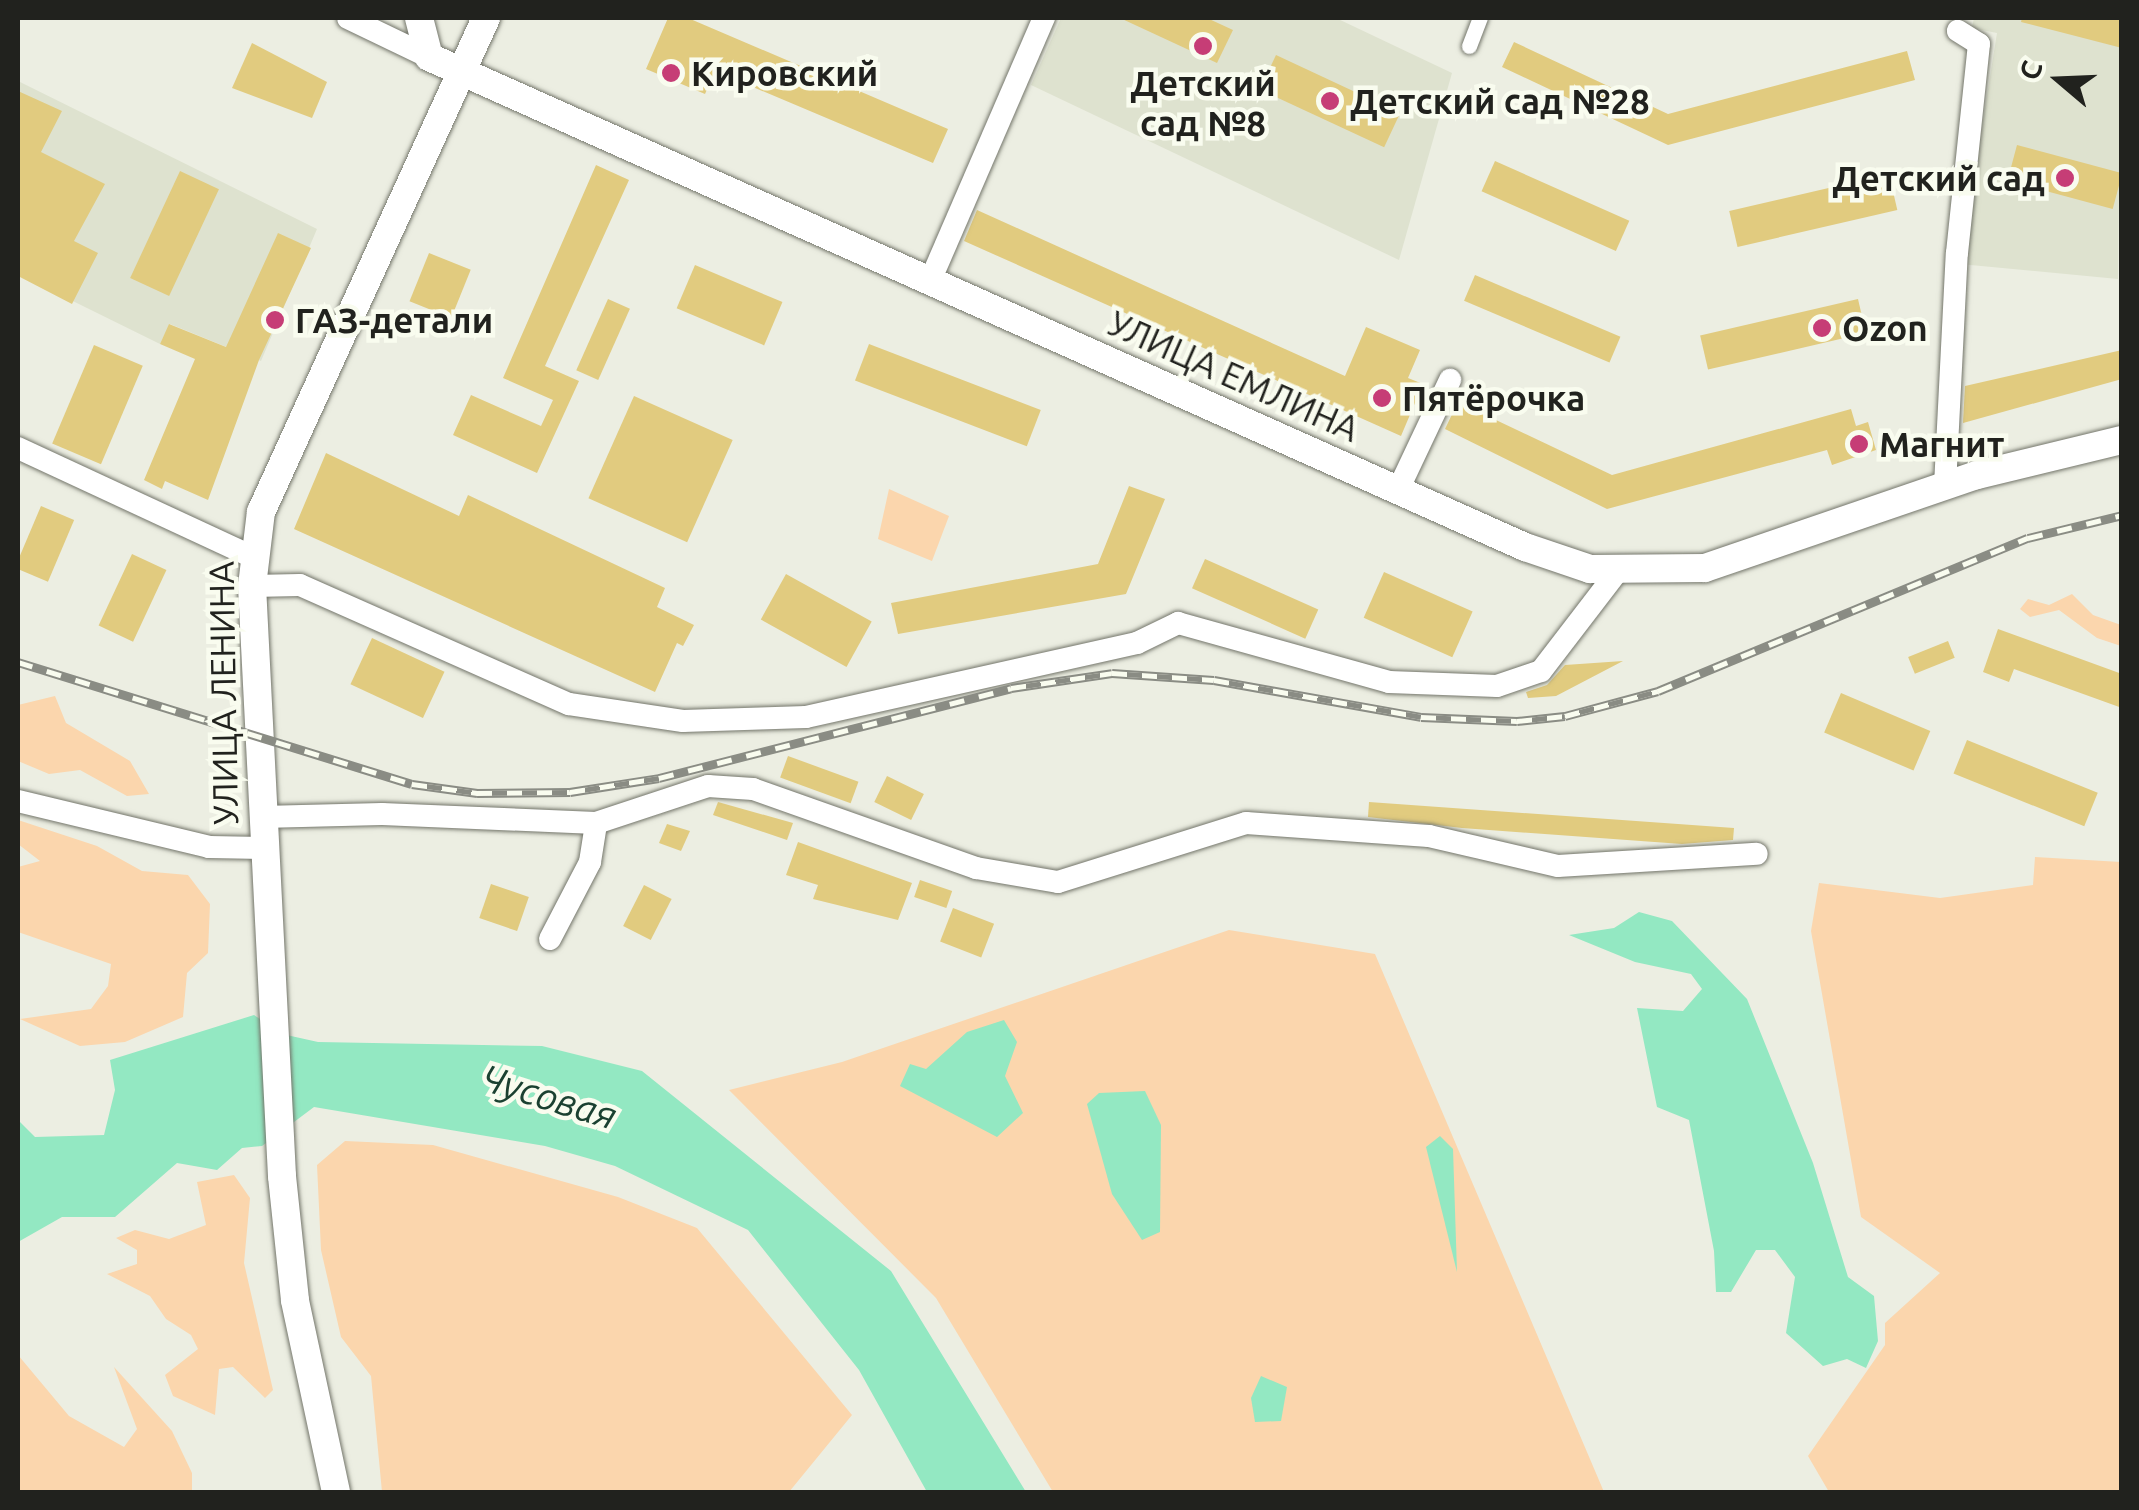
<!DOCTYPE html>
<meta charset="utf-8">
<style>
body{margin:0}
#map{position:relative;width:2139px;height:1510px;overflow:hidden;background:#eceee2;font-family:Ubuntu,sans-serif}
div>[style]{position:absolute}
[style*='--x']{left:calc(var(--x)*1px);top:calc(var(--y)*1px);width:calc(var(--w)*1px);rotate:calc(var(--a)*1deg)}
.built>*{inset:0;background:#dee2cf}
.green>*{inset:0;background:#fbd6ad}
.water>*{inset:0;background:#93e8c2}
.building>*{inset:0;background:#e1cb7f;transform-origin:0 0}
.roads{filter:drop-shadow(0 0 2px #73756a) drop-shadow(0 0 2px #73756a)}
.pedestrian>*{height:15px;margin:-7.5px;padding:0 7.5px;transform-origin:7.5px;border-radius:7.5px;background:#fff}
.minor>*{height:22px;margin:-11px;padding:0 11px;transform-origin:11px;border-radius:11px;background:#fff}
.tertiary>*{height:28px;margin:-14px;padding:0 14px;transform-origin:14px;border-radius:14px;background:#fff}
.rail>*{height:9px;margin-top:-4.5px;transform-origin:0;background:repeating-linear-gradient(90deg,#f9fcef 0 15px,#8a8c84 0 30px);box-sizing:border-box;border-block:2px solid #8a8c84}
.dots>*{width:28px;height:28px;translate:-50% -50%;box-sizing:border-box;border:5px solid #f9fcef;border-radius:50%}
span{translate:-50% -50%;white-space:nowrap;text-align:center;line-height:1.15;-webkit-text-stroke:9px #f9fcef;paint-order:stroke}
.poi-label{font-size:35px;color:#21221e;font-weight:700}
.left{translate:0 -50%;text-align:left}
.right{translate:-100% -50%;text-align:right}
.street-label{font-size:35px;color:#21221e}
.water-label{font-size:38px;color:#1b4131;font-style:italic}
.frame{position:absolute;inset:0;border:20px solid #21221e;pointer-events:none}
.north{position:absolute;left:2009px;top:30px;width:100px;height:100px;-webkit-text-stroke:8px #f9fcef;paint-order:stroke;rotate:289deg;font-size:28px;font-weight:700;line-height:40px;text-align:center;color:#21221e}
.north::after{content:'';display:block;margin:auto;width:35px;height:45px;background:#21221e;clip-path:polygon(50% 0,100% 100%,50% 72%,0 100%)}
</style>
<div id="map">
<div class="built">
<i style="clip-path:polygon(1061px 18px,1336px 18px,1452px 73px,1399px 260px,1031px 85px)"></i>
<i style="clip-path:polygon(1974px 18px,2121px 18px,2118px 279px,1960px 264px,1997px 33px,1972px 28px)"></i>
<i style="clip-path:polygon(18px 81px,317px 229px,261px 361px,170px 324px,160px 344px,18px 274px)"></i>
</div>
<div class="green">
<i style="clip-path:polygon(889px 489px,949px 516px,932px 561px,878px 539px)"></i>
<i style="clip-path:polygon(2072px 594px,2093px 615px,2121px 625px,2121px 646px,2097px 638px,2059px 610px,2030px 617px,2020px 609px,2028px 599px,2049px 605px)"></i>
<i style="clip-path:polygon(55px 696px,66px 723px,130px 761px,149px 794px,127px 796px,80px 770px,49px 774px,18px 761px,18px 705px)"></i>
<i style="clip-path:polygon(18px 820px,97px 846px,142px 871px,188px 875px,210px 904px,208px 953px,187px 973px,183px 1017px,125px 1042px,80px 1046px,20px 1019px,91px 1009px,108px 986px,111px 964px,18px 932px,18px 867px,40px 861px,18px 844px)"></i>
<i style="clip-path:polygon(2035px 857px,2121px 862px,2121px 1492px,1829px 1492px,1808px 1456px,1885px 1345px,1885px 1323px,1940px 1273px,1861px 1217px,1811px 931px,1819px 883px,1940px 898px,2033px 885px)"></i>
<i style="clip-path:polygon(1229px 930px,1375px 954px,1604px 1492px,1053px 1492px,936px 1298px,729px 1090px,842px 1062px)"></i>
<i style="clip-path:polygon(345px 1141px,433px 1145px,618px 1197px,697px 1228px,852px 1415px,789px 1492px,382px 1492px,371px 1376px,341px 1337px,321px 1250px,317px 1165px)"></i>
<i style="clip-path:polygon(234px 1175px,250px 1198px,244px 1263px,273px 1390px,265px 1398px,233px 1367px,219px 1369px,215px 1415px,173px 1396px,165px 1375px,198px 1349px,191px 1335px,166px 1319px,150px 1296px,107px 1274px,137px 1264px,137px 1250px,116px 1238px,135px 1230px,169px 1239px,206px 1225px,197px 1182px)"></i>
<i style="clip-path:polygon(18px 1355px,69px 1416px,124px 1447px,137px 1429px,114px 1367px,172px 1431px,192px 1473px,192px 1492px,18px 1492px)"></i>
</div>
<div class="water">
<i style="clip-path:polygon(1639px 912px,1672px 921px,1747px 999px,1813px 1163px,1848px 1277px,1874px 1296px,1878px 1341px,1866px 1368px,1847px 1359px,1823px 1366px,1786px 1333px,1795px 1277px,1775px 1250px,1756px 1250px,1731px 1292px,1716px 1292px,1714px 1251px,1689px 1120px,1657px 1107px,1637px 1008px,1683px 1011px,1702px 989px,1691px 974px,1635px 962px,1569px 935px,1614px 928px)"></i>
<i style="clip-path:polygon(254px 1015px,282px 1034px,318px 1042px,542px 1046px,642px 1071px,891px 1271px,1026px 1492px,927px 1492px,859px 1370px,748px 1230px,615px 1166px,545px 1146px,314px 1107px,262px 1146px,242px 1148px,217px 1170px,177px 1163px,115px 1217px,62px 1217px,18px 1242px,18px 1120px,35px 1137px,104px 1135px,115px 1090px,110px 1060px)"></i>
<i style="clip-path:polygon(1004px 1020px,1017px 1042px,1005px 1076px,1023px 1113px,997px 1137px,900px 1086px,910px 1064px,926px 1069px,967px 1032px)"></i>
<i style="clip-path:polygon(1145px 1091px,1161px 1125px,1160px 1232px,1142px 1240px,1112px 1194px,1087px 1104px,1099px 1093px)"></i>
<i style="clip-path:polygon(1440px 1136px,1453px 1149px,1457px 1272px,1426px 1147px)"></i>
<i style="clip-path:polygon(1261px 1376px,1287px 1387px,1281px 1421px,1255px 1422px,1251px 1398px)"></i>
</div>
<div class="building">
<i style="clip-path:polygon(668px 18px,688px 18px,948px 129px,933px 163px,715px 71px,705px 94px,646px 69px)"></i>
<i style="clip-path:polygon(1120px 18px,1207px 18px,1233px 30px,1217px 63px)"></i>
<i style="clip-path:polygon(2022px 18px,2122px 18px,2122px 48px,2021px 22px)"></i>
<i style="clip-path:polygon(1514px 42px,1668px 114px,1907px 51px,1915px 80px,1668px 145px,1502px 67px)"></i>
<i style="clip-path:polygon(252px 43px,327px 82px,312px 118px,232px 88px)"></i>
<i style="left:1276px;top:55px;width:137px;height:38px;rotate:25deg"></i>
<i style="clip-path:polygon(18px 91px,62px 111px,41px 152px,105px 184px,74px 241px,98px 253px,72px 304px,18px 276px)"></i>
<i style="left:2017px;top:145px;width:109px;height:37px;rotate:15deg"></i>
<i style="left:1495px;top:161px;width:147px;height:33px;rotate:24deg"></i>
<i style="clip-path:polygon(596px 165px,629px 180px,545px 366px,579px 381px,537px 473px,453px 435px,471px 395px,541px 426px,553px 400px,503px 378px)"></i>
<i style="left:180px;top:171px;width:43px;height:118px;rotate:25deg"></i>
<i style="left:1889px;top:174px;width:37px;height:164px;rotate:77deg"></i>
<i style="clip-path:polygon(977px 210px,1345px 376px,1366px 327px,1420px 350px,1408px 378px,1423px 384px,1401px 436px,964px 241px)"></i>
<i style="clip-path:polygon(278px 233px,311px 248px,259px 360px,208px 500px,165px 481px,162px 489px,144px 480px,195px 359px,160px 344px,169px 324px,226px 347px)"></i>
<i style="left:429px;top:253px;width:45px;height:52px;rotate:22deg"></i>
<i style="left:695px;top:265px;width:95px;height:47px;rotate:23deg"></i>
<i style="left:1475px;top:275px;width:158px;height:28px;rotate:23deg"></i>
<i style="left:608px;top:299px;width:24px;height:78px;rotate:24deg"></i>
<i style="left:1858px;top:299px;width:35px;height:162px;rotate:77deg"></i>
<i style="left:869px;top:344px;width:184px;height:39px;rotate:21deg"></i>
<i style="left:94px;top:345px;width:53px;height:107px;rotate:23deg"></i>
<i style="clip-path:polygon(2122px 350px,2122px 379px,1963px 423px,1965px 386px)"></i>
<i style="left:634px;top:396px;width:108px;height:112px;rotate:24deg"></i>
<i style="clip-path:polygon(1458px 402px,1612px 475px,1851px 409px,1856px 426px,1868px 422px,1876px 450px,1832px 465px,1827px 450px,1607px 509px,1445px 429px)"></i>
<i style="clip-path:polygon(326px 453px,459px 516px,468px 495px,665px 588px,657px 607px,694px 625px,683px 646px,677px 643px,655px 692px,294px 529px)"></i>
<i style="clip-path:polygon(1129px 486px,1165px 499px,1126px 594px,898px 634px,891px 603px,1098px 564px)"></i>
<i style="left:41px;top:506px;width:36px;height:67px;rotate:23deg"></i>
<i style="left:132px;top:554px;width:38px;height:79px;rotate:25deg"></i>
<i style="left:1205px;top:559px;width:124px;height:32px;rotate:24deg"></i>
<i style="left:1384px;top:572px;width:97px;height:50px;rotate:24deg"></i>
<i style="left:786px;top:574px;width:98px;height:52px;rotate:29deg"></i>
<i style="clip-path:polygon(1998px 629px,2122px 674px,2122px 708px,2014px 669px,2009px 682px,1983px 672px)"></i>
<i style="left:372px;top:638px;width:80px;height:51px;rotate:25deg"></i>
<i style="left:1948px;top:641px;width:18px;height:43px;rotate:68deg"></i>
<i style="clip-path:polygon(1623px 661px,1556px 696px,1528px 698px,1526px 692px,1547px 685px,1565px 665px)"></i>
<i style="left:1841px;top:693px;width:97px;height:43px;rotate:23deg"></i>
<i style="left:1967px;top:740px;width:141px;height:36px;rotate:22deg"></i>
<i style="left:788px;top:756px;width:75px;height:23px;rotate:20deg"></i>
<i style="left:887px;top:776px;width:41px;height:29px;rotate:26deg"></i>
<i style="clip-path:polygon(718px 802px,793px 823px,787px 840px,713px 815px)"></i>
<i style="clip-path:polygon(1369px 802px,1734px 828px,1733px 840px,1682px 844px,1462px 828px,1368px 817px)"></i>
<i style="clip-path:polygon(667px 824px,690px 831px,681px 851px,659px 843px)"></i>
<i style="clip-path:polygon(798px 842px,912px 883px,898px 920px,813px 899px,818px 885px,786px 875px)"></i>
<i style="left:920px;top:880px;width:34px;height:18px;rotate:19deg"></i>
<i style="left:491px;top:884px;width:40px;height:36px;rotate:19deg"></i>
<i style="left:644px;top:885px;width:31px;height:46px;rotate:27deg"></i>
<i style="left:953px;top:908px;width:44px;height:36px;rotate:21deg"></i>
</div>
<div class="roads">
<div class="pedestrian">
<i style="--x:1469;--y:46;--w:30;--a:-69"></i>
</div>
<div class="minor">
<i style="--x:348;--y:18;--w:90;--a:25.7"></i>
<i style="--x:930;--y:281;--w:287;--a:-66.6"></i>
<i style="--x:18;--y:448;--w:261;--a:24.9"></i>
<i style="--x:1945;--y:486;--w:233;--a:-87.1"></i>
<i style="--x:1957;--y:253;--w:210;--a:-84"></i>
<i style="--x:1979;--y:44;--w:25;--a:-148"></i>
<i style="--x:1398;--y:490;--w:122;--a:-64.7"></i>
<i style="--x:252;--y:586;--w:48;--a:-1.2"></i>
<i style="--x:300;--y:585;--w:294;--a:23.9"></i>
<i style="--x:569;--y:704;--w:115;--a:8.5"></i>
<i style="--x:683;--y:721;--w:123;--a:-1.9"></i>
<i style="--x:806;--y:717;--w:339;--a:-12.6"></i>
<i style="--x:1137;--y:643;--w:46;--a:-26"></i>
<i style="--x:1178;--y:623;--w:219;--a:15.6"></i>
<i style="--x:1389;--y:682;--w:108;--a:2.1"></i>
<i style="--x:1497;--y:686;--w:46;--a:-18.8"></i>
<i style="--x:1541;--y:671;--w:125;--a:-52.5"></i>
<i style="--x:18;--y:801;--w:196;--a:13.5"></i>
<i style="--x:209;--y:847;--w:54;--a:1.1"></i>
<i style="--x:262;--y:817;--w:120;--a:-1.4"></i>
<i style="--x:382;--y:814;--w:214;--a:2.4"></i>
<i style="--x:596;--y:823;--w:118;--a:-18.3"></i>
<i style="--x:708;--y:786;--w:45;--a:3.8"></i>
<i style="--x:753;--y:789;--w:237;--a:19.5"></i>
<i style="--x:976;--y:868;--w:83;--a:9.7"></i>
<i style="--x:1058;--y:882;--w:197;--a:-17.4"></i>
<i style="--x:1246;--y:823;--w:183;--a:4.1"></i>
<i style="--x:1429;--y:836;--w:132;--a:13.1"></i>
<i style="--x:1558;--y:866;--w:199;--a:-3.5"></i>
<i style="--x:550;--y:939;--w:87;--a:-62.5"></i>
<i style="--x:590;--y:862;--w:39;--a:-81"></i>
</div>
<div class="tertiary">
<i style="--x:419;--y:18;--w:40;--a:75.6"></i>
<i style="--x:429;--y:57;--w:1201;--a:24.09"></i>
<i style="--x:1525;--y:547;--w:69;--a:18.7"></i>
<i style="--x:1590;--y:569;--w:115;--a:-0.5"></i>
<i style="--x:1705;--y:568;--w:287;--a:-18.9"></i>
<i style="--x:1977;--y:475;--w:149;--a:-13.6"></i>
<i style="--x:336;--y:1492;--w:196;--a:-102.1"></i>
<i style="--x:295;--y:1300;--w:125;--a:-96"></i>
<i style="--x:282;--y:1176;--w:591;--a:-92.91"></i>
<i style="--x:252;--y:586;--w:75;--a:-83.1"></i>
<i style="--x:261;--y:512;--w:543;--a:-65.51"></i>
</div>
</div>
<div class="rail">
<i style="--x:18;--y:662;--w:412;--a:17.2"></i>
<i style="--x:412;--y:784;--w:66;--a:7.9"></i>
<i style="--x:477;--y:793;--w:93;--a:-0.6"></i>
<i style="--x:570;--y:792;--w:90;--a:-8.9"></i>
<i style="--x:659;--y:778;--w:363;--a:-14.3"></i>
<i style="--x:1011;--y:688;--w:102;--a:-8.4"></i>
<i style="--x:1112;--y:673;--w:102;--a:3.9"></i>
<i style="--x:1214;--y:680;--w:210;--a:10.1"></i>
<i style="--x:1421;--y:717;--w:96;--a:2.4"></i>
<i style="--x:1517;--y:721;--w:48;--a:-5.9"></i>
<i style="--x:1565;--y:716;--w:96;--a:-15"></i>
<i style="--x:1658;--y:691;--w:400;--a:-22.5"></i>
<i style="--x:2028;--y:538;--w:97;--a:-13.7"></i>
</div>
<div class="dots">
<i style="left:1203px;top:46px;background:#c63d76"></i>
<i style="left:671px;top:73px;background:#c63d76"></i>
<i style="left:1330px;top:101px;background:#c63d76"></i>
<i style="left:2065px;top:178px;background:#c63d76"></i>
<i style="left:275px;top:320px;background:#c63d76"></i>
<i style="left:1822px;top:328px;background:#c63d76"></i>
<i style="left:1382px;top:398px;background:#c63d76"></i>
<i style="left:1859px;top:444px;background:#c63d76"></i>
</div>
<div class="poi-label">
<span class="left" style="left:691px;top:73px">Кировский</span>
<span style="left:1203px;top:103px">Детский<br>сад №8</span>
<span class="left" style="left:1350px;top:101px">Детский сад №28</span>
<span class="right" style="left:2045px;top:178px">Детский сад</span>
<span class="left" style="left:295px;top:320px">ГАЗ-детали</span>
<span class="left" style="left:1842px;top:328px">Ozon</span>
<span class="left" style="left:1402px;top:398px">Пятёрочка</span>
<span class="left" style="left:1879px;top:444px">Магнит</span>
</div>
<div class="street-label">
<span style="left:1234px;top:376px;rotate:24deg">УЛИЦА ЕМЛИНА</span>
<span style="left:223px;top:693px;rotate:-91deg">УЛИЦА ЛЕНИНА</span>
</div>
<div class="water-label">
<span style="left:549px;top:1097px;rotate:17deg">Чусовая</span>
</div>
<div class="frame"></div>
<div class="north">С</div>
</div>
